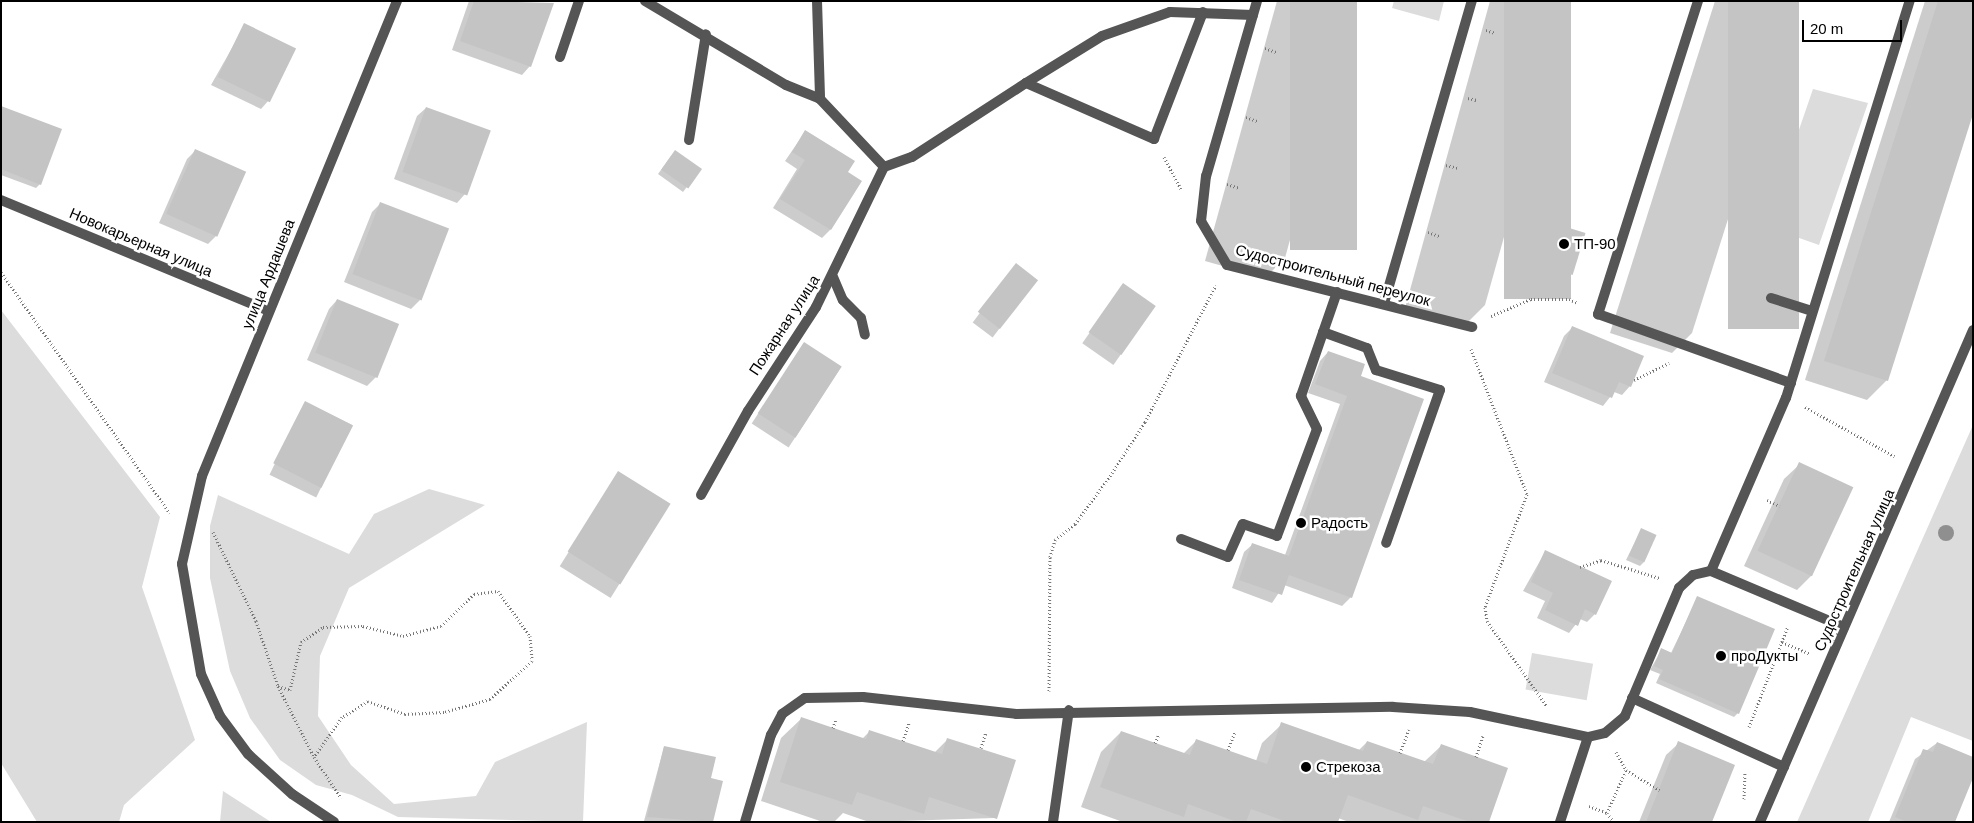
<!DOCTYPE html>
<meta charset="utf-8">
<style>
body{margin:0}
#map{position:relative;width:1974px;height:823px;overflow:hidden;background:#fff;font-family:Arial,sans-serif}
div>[style]{position:absolute}
[style*='--x']{left:calc(var(--x)*1px);top:calc(var(--y)*1px);width:calc(var(--w)*1px);rotate:calc(var(--a)*1deg)}
.green>*{inset:0;background:#dcdcdc;transform-origin:0 0}
.shadow>*{inset:0;background:#0003;transform-origin:0 0}
.building>*{inset:0;background:#c4c4c4;transform-origin:0 0}
.path>*{height:3px;margin-top:-1.5px;transform-origin:0;background:repeating-linear-gradient(90deg,#777 0 1px,transparent 0 3.5px)}
.service>*{height:10px;margin:-5px;padding:0 5px;transform-origin:5px;border-radius:5px;background:#555}
.minor>*{height:10px;margin:-5px;padding:0 5px;transform-origin:5px;border-radius:5px;background:#555}
.tertiary>*{height:10px;margin:-5px;padding:0 5px;transform-origin:5px;border-radius:5px;background:#555}
.trees>*{width:16px;height:16px;margin:-8px;border-radius:50%;background:#8f8f8f}
.dots>*{width:14px;height:14px;translate:-50% -50%;box-sizing:border-box;border:2px solid #fff;border-radius:50%}
span{translate:-50% -50%;white-space:nowrap;text-align:center;line-height:1.15;-webkit-text-stroke:5px #fff;paint-order:stroke}
.street-label{font-size:15px;color:#000}
.poi-label{font-size:15px;color:#000}
.left{translate:0 -50%;text-align:left}
.frame{position:absolute;inset:0;border:2px solid #000;pointer-events:none}
.scale{position:absolute;left:1802px;top:20px;width:100px;height:22px;box-sizing:border-box;border:2px solid #000;border-top:0;padding-left:6px;font-size:15px;line-height:18px;white-space:nowrap;color:#000;-webkit-text-stroke:4px #fff;paint-order:stroke}
</style>
<div id="map">
<div class="green">
<i style="clip-path:polygon(1394px 1px,1444px 1px,1439px 21px,1392px 8px)"></i>
<i style="clip-path:polygon(1813px 89px,1868px 103px,1819px 245px,1785px 233px,1791px 210px,1781px 182px)"></i>
<i style="clip-path:polygon(1px 310px,160px 517px,142px 587px,195px 740px,124px 805px,119px 822px,37px 822px,1px 763px)"></i>
<i style="clip-path:polygon(1973px 425px,1973px 741px,1911px 717px,1868px 822px,1797px 822px)"></i>
<i style="clip-path:polygon(429px 489px,485px 505px,349px 588px,320px 656px,318px 716px,351px 765px,394px 804px,476px 796px,495px 762px,587px 722px,583px 822px,398px 817px,352px 795px,316px 785px,280px 760px,250px 718px,230px 671px,210px 578px,210px 526px,218px 495px,349px 554px,374px 514px)"></i>
<i style="left:1532px;top:653px;width:62px;height:37px;rotate:10deg"></i>
<i style="clip-path:polygon(223px 791px,271px 822px,220px 822px)"></i>
</div>
<div class="shadow">
<i style="clip-path:polygon(469px 1px,552px 4px,530px 66px,522px 75px,452px 50px)"></i>
<i style="clip-path:polygon(1277px 1px,1356px 1px,1285px 258px,1265px 278px,1205px 261px)"></i>
<i style="clip-path:polygon(1490px 1px,1570px 1px,1485px 305px,1465px 325px,1405px 308px)"></i>
<i style="clip-path:polygon(1715px 1px,1797px 1px,1692px 333px,1672px 353px,1610px 333px)"></i>
<i style="clip-path:polygon(1925px 1px,1973px 1px,1887px 380px,1867px 400px,1805px 380px)"></i>
<i style="clip-path:polygon(245px 25px,269px 100px,261px 109px,211px 85px)"></i>
<i style="clip-path:polygon(1px 107px,40px 184px,36px 188px,1px 175px)"></i>
<i style="clip-path:polygon(426px 108px,465px 194px,457px 203px,394px 179px,417px 116px)"></i>
<i style="clip-path:polygon(805px 132px,846px 173px,830px 230px,822px 238px,773px 208px,797px 169px,785px 161px)"></i>
<i style="clip-path:polygon(195px 151px,245px 172px,216px 236px,208px 244px,159px 223px,187px 159px)"></i>
<i style="clip-path:polygon(671px 156px,700px 170px,683px 192px,658px 174px)"></i>
<i style="clip-path:polygon(380px 204px,420px 300px,411px 309px,344px 282px,372px 212px)"></i>
<i style="clip-path:polygon(1554px 225px,1571px 273px,1567px 277px,1538px 269px)"></i>
<i style="left:1016px;top:265px;width:25px;height:72px;rotate:37deg"></i>
<i style="left:1123px;top:285px;width:38px;height:71px;rotate:35deg"></i>
<i style="clip-path:polygon(337px 300px,376px 377px,367px 386px,307px 360px,329px 309px)"></i>
<i style="clip-path:polygon(1572px 328px,1630px 386px,1622px 395px,1614px 392px,1603px 406px,1544px 382px,1564px 336px)"></i>
<i style="left:804px;top:343px;width:44px;height:96px;rotate:33deg"></i>
<i style="clip-path:polygon(1328px 352px,1360px 377px,1351px 597px,1342px 606px,1284px 585px,1272px 603px,1232px 588px,1244px 552px,1253px 544px,1285px 555px,1340px 404px,1308px 393px,1320px 361px)"></i>
<i style="left:305px;top:402px;width:52px;height:81px;rotate:26deg"></i>
<i style="clip-path:polygon(1800px 464px,1812px 575px,1797px 590px,1744px 566px,1784px 479px)"></i>
<i style="left:618px;top:473px;width:60px;height:110px;rotate:32deg"></i>
<i style="clip-path:polygon(1641px 530px,1644px 562px,1640px 566px,1626px 560px)"></i>
<i style="clip-path:polygon(1545px 552px,1595px 614px,1587px 622px,1580px 619px,1569px 633px,1537px 618px,1545px 601px,1523px 591px)"></i>
<i style="clip-path:polygon(1698px 597px,1738px 713px,1734px 717px,1656px 683px,1660px 674px,1650px 670px,1662px 649px,1671px 653px)"></i>
<i style="clip-path:polygon(801px 719px,862px 739px,869px 732px,934px 753px,948px 739px,995px 818px,869px 822px,843px 813px,834px 822px,823px 822px,761px 801px,781px 738px)"></i>
<i style="clip-path:polygon(1282px 724px,1359px 750px,1367px 742px,1424px 762px,1441px 746px,1487px 822px,1349px 822px,1338px 818px,1337px 822px,1123px 822px,1081px 807px,1101px 752px,1121px 732px,1183px 754px,1196px 741px,1256px 761px,1262px 743px)"></i>
<i style="clip-path:polygon(1679px 743px,1711px 822px,1639px 822px,1666px 755px)"></i>
<i style="clip-path:polygon(1937px 743px,1954px 822px,1889px 822px,1915px 759px)"></i>
<i style="clip-path:polygon(664px 747px,710px 779px,712px 822px,644px 821px)"></i>
</div>
<div class="building">
<i style="clip-path:polygon(474px 1px,554px 3px,531px 67px,460px 41px)"></i>
<i style="left:1290px;top:1px;width:67px;height:249px"></i>
<i style="left:1504px;top:1px;width:67px;height:298px"></i>
<i style="left:1728px;top:1px;width:71px;height:328px"></i>
<i style="clip-path:polygon(1938px 1px,1973px 1px,1973px 114px,1888px 381px,1824px 361px)"></i>
<i style="left:244px;top:23px;width:58px;height:60px;rotate:26deg"></i>
<i style="clip-path:polygon(1px 106px,62px 129px,41px 185px,1px 169px)"></i>
<i style="left:426px;top:107px;width:69px;height:69px;rotate:20deg"></i>
<i style="clip-path:polygon(805px 130px,855px 161px,848px 172px,862px 181px,831px 230px,780px 199px,805px 160px,792px 152px)"></i>
<i style="left:195px;top:149px;width:56px;height:71px;rotate:24deg"></i>
<i style="left:675px;top:150px;width:33px;height:24px;rotate:35deg"></i>
<i style="left:380px;top:202px;width:74px;height:77px;rotate:21deg"></i>
<i style="left:1553px;top:223px;width:34px;height:44px;rotate:17deg"></i>
<i style="left:1016px;top:263px;width:28px;height:62px;rotate:38deg"></i>
<i style="left:1123px;top:283px;width:40px;height:60px;rotate:35deg"></i>
<i style="left:337px;top:299px;width:67px;height:58px;rotate:22deg"></i>
<i style="clip-path:polygon(1572px 326px,1644px 356px,1631px 387px,1619px 382px,1612px 398px,1552px 373px)"></i>
<i style="left:804px;top:342px;width:45px;height:85px;rotate:33deg"></i>
<i style="clip-path:polygon(1328px 351px,1365px 364px,1361px 376px,1424px 399px,1352px 598px,1289px 575px,1282px 595px,1239px 580px,1252px 543px,1289px 556px,1347px 396px,1315px 384px)"></i>
<i style="left:305px;top:401px;width:54px;height:70px;rotate:27deg"></i>
<i style="left:1799px;top:462px;width:60px;height:98px;rotate:25deg"></i>
<i style="left:618px;top:471px;width:62px;height:95px;rotate:32deg"></i>
<i style="left:1641px;top:528px;width:17px;height:30px;rotate:24deg"></i>
<i style="clip-path:polygon(1545px 550px,1612px 581px,1596px 615px,1585px 609px,1578px 626px,1545px 610px,1553px 593px,1531px 582px)"></i>
<i style="clip-path:polygon(1697px 596px,1775px 629px,1739px 714px,1659px 679px,1663px 670px,1654px 666px,1661px 648px,1672px 653px)"></i>
<i style="clip-path:polygon(801px 717px,866px 739px,869px 730px,942px 754px,947px 738px,1016px 760px,997px 819px,929px 797px,924px 814px,857px 792px,852px 805px,780px 782px)"></i>
<i style="clip-path:polygon(1281px 722px,1363px 751px,1367px 741px,1433px 764px,1441px 744px,1508px 768px,1489px 822px,1470px 822px,1423px 806px,1418px 820px,1348px 795px,1338px 822px,1287px 822px,1251px 809px,1246px 822px,1237px 822px,1188px 804px,1184px 817px,1100px 787px,1121px 731px,1190px 755px,1196px 739px,1267px 764px)"></i>
<i style="clip-path:polygon(1678px 741px,1735px 765px,1712px 822px,1646px 822px)"></i>
<i style="clip-path:polygon(1937px 742px,1973px 757px,1973px 778px,1955px 822px,1907px 822px,1895px 817px,1923px 749px,1933px 752px)"></i>
<i style="clip-path:polygon(664px 746px,716px 757px,711px 778px,723px 781px,713px 822px,647px 817px)"></i>
</div>
<div class="path">
<i style="--x:1486;--y:30;--w:9;--a:18"></i>
<i style="--x:1265;--y:48;--w:12;--a:20"></i>
<i style="--x:1468;--y:98;--w:9;--a:13"></i>
<i style="--x:1246;--y:117;--w:12;--a:20"></i>
<i style="--x:1164;--y:157;--w:36;--a:62"></i>
<i style="--x:1446;--y:165;--w:12;--a:14"></i>
<i style="--x:1227;--y:184;--w:13;--a:18"></i>
<i style="--x:1428;--y:232;--w:12;--a:20"></i>
<i style="--x:1;--y:272;--w:294;--a:55"></i>
<i style="--x:1491;--y:316;--w:43;--a:-23"></i>
<i style="--x:1531;--y:299;--w:38;--a:0"></i>
<i style="--x:1569;--y:299;--w:10;--a:24"></i>
<i style="--x:1471;--y:349;--w:155;--a:68.9"></i>
<i style="--x:1527;--y:494;--w:121;--a:110.4"></i>
<i style="--x:1485;--y:607;--w:14;--a:82"></i>
<i style="--x:1487;--y:621;--w:103;--a:54.9"></i>
<i style="--x:1634;--y:380;--w:39;--a:-26"></i>
<i style="--x:1805;--y:407;--w:102;--a:28.8"></i>
<i style="--x:1767;--y:500;--w:14;--a:25"></i>
<i style="--x:213;--y:532;--w:99;--a:64.2"></i>
<i style="--x:256;--y:621;--w:69;--a:71.3"></i>
<i style="--x:278;--y:686;--w:80;--a:63.1"></i>
<i style="--x:314;--y:757;--w:49;--a:56.6"></i>
<i style="--x:1580;--y:567;--w:22;--a:-18"></i>
<i style="--x:1601;--y:560;--w:61;--a:17.2"></i>
<i style="--x:1782;--y:642;--w:30;--a:23"></i>
<i style="--x:1766;--y:652;--w:11;--a:22"></i>
<i style="--x:278;--y:686;--w:13;--a:18"></i>
<i style="--x:290;--y:690;--w:49;--a:-77.1"></i>
<i style="--x:301;--y:642;--w:27;--a:-34"></i>
<i style="--x:323;--y:627;--w:40;--a:-1.4"></i>
<i style="--x:363;--y:626;--w:41;--a:14"></i>
<i style="--x:403;--y:636;--w:39;--a:-15"></i>
<i style="--x:441;--y:626;--w:46;--a:-44.1"></i>
<i style="--x:474;--y:594;--w:24;--a:-7"></i>
<i style="--x:498;--y:591;--w:55;--a:54.6"></i>
<i style="--x:530;--y:636;--w:25;--a:85"></i>
<i style="--x:532;--y:661;--w:57;--a:137.9"></i>
<i style="--x:490;--y:699;--w:48;--a:164.2"></i>
<i style="--x:444;--y:712;--w:39;--a:177"></i>
<i style="--x:405;--y:714;--w:39;--a:-161"></i>
<i style="--x:368;--y:701;--w:31;--a:148"></i>
<i style="--x:342;--y:717;--w:49;--a:125"></i>
<i style="--x:1049;--y:691;--w:134;--a:-89.6"></i>
<i style="--x:1050;--y:557;--w:18;--a:-74"></i>
<i style="--x:1055;--y:540;--w:26;--a:-39"></i>
<i style="--x:1075;--y:524;--w:63;--a:-54"></i>
<i style="--x:1112;--y:473;--w:61;--a:-57.1"></i>
<i style="--x:1145;--y:422;--w:154;--a:-62.6"></i>
<i style="--x:1749;--y:727;--w:108;--a:-68.9"></i>
<i style="--x:833;--y:728;--w:9;--a:-72"></i>
<i style="--x:903;--y:741;--w:19;--a:-72"></i>
<i style="--x:1155;--y:743;--w:10;--a:-66"></i>
<i style="--x:981;--y:748;--w:17;--a:-73"></i>
<i style="--x:1228;--y:750;--w:19;--a:-69"></i>
<i style="--x:1616;--y:752;--w:21;--a:61"></i>
<i style="--x:1626;--y:770;--w:39;--a:31"></i>
<i style="--x:1400;--y:753;--w:25;--a:-69"></i>
<i style="--x:1476;--y:757;--w:22;--a:-72"></i>
<i style="--x:1744;--y:799;--w:26;--a:-88"></i>
<i style="--x:1589;--y:806;--w:19;--a:21"></i>
<i style="--x:1614;--y:822;--w:11;--a:-128"></i>
<i style="--x:1607;--y:813;--w:47;--a:-66.2"></i>
</div>
<div class="service">
<i style="--x:645;--y:1;--w:164;--a:30.8"></i>
<i style="--x:786;--y:85;--w:37;--a:22"></i>
<i style="--x:820;--y:99;--w:93;--a:46.7"></i>
<i style="--x:817;--y:1;--w:98;--a:88.2"></i>
<i style="--x:1257;--y:1;--w:182;--a:106.2"></i>
<i style="--x:1206;--y:176;--w:45;--a:96.3"></i>
<i style="--x:1201;--y:221;--w:51;--a:59.4"></i>
<i style="--x:1227;--y:265;--w:253;--a:14.2"></i>
<i style="--x:1698;--y:1;--w:329;--a:107.7"></i>
<i style="--x:1598;--y:314;--w:205;--a:19.7"></i>
<i style="--x:560;--y:57;--w:59;--a:-71.3"></i>
<i style="--x:1026;--y:83;--w:89;--a:-31.7"></i>
<i style="--x:1102;--y:36;--w:72;--a:-19.4"></i>
<i style="--x:1170;--y:12;--w:83;--a:2.1"></i>
<i style="--x:689;--y:140;--w:107;--a:-80.9"></i>
<i style="--x:884;--y:167;--w:30;--a:-20"></i>
<i style="--x:912;--y:157;--w:136;--a:-33"></i>
<i style="--x:1026;--y:83;--w:140;--a:23.6"></i>
<i style="--x:1154;--y:139;--w:136;--a:-68.9"></i>
<i style="--x:833;--y:277;--w:25;--a:67"></i>
<i style="--x:843;--y:300;--w:25;--a:45"></i>
<i style="--x:861;--y:318;--w:17;--a:77"></i>
<i style="--x:1771;--y:298;--w:43;--a:17.6"></i>
<i style="--x:1384;--y:303;--w:315;--a:-73.8"></i>
<i style="--x:1323;--y:332;--w:47;--a:20"></i>
<i style="--x:1367;--y:348;--w:24;--a:68"></i>
<i style="--x:1376;--y:370;--w:67;--a:17.4"></i>
<i style="--x:1440;--y:390;--w:162;--a:109.4"></i>
<i style="--x:701;--y:495;--w:96;--a:-60.8"></i>
<i style="--x:748;--y:411;--w:124;--a:-56.8"></i>
<i style="--x:816;--y:307;--w:156;--a:-64.1"></i>
<i style="--x:1181;--y:539;--w:50;--a:21"></i>
<i style="--x:1228;--y:557;--w:36;--a:-66"></i>
<i style="--x:1243;--y:524;--w:36;--a:19"></i>
<i style="--x:1277;--y:536;--w:114;--a:-69.5"></i>
<i style="--x:1317;--y:429;--w:37;--a:-116"></i>
<i style="--x:1301;--y:396;--w:110;--a:-70.9"></i>
<i style="--x:1844;--y:627;--w:144;--a:-157.2"></i>
<i style="--x:1711;--y:571;--w:189;--a:-66.6"></i>
<i style="--x:1786;--y:398;--w:416;--a:-72.7"></i>
<i style="--x:1632;--y:698;--w:167;--a:24.4"></i>
<i style="--x:745;--y:822;--w:91;--a:-73.4"></i>
<i style="--x:771;--y:735;--w:24;--a:-62"></i>
<i style="--x:782;--y:714;--w:28;--a:-35"></i>
<i style="--x:805;--y:698;--w:58;--a:-1"></i>
<i style="--x:863;--y:697;--w:154;--a:6.3"></i>
<i style="--x:1016;--y:714;--w:377;--a:-1.1"></i>
<i style="--x:1393;--y:707;--w:77;--a:3.7"></i>
<i style="--x:1470;--y:712;--w:121;--a:12"></i>
<i style="--x:1588;--y:737;--w:17;--a:-13"></i>
<i style="--x:1605;--y:733;--w:26;--a:-40"></i>
<i style="--x:1625;--y:716;--w:139;--a:-67.1"></i>
<i style="--x:1679;--y:588;--w:19;--a:-43"></i>
<i style="--x:1693;--y:575;--w:18;--a:-13"></i>
<i style="--x:1053;--y:822;--w:113;--a:-81.9"></i>
<i style="--x:1560;--y:822;--w:89;--a:-71.8"></i>
</div>
<div class="minor">
<i style="--x:1;--y:200;--w:290;--a:22.5"></i>
<i style="--x:334;--y:822;--w:50;--a:-146.3"></i>
<i style="--x:292;--y:794;--w:59;--a:-137.7"></i>
<i style="--x:248;--y:754;--w:47;--a:-126.4"></i>
<i style="--x:220;--y:716;--w:46;--a:-114.3"></i>
<i style="--x:201;--y:674;--w:112;--a:-99.8"></i>
<i style="--x:182;--y:564;--w:90;--a:-77.2"></i>
<i style="--x:202;--y:476;--w:513;--a:-67.68"></i>
</div>
<div class="tertiary">
<i style="--x:1760;--y:822;--w:536;--a:-66.59"></i>
</div>
<div class="trees">
<i style="left:1946px;top:533px"></i>
</div>
<div class="dots">
<i style="left:1564px;top:244px;background:#000"></i>
<i style="left:1301px;top:523px;background:#000"></i>
<i style="left:1721px;top:656px;background:#000"></i>
<i style="left:1306px;top:767px;background:#000"></i>
</div>
<div class="street-label">
<span style="left:141px;top:242px;rotate:23deg">Новокарьерная улица</span>
<span style="left:268px;top:274px;rotate:-68deg">улица Ардашева</span>
<span style="left:1333px;top:275px;rotate:15deg">Судостроительный переулок</span>
<span style="left:784px;top:325px;rotate:-57deg">Пожарная улица</span>
<span style="left:1854px;top:570px;rotate:-66deg">Судостроительная улица</span>
</div>
<div class="poi-label">
<span class="left" style="left:1574px;top:244px">ТП-90</span>
<span class="left" style="left:1311px;top:523px">Радость</span>
<span class="left" style="left:1731px;top:656px">проДукты</span>
<span class="left" style="left:1316px;top:767px">Стрекоза</span>
</div>
<div class="frame"></div>
<div class="scale">20 m</div>
</div>
